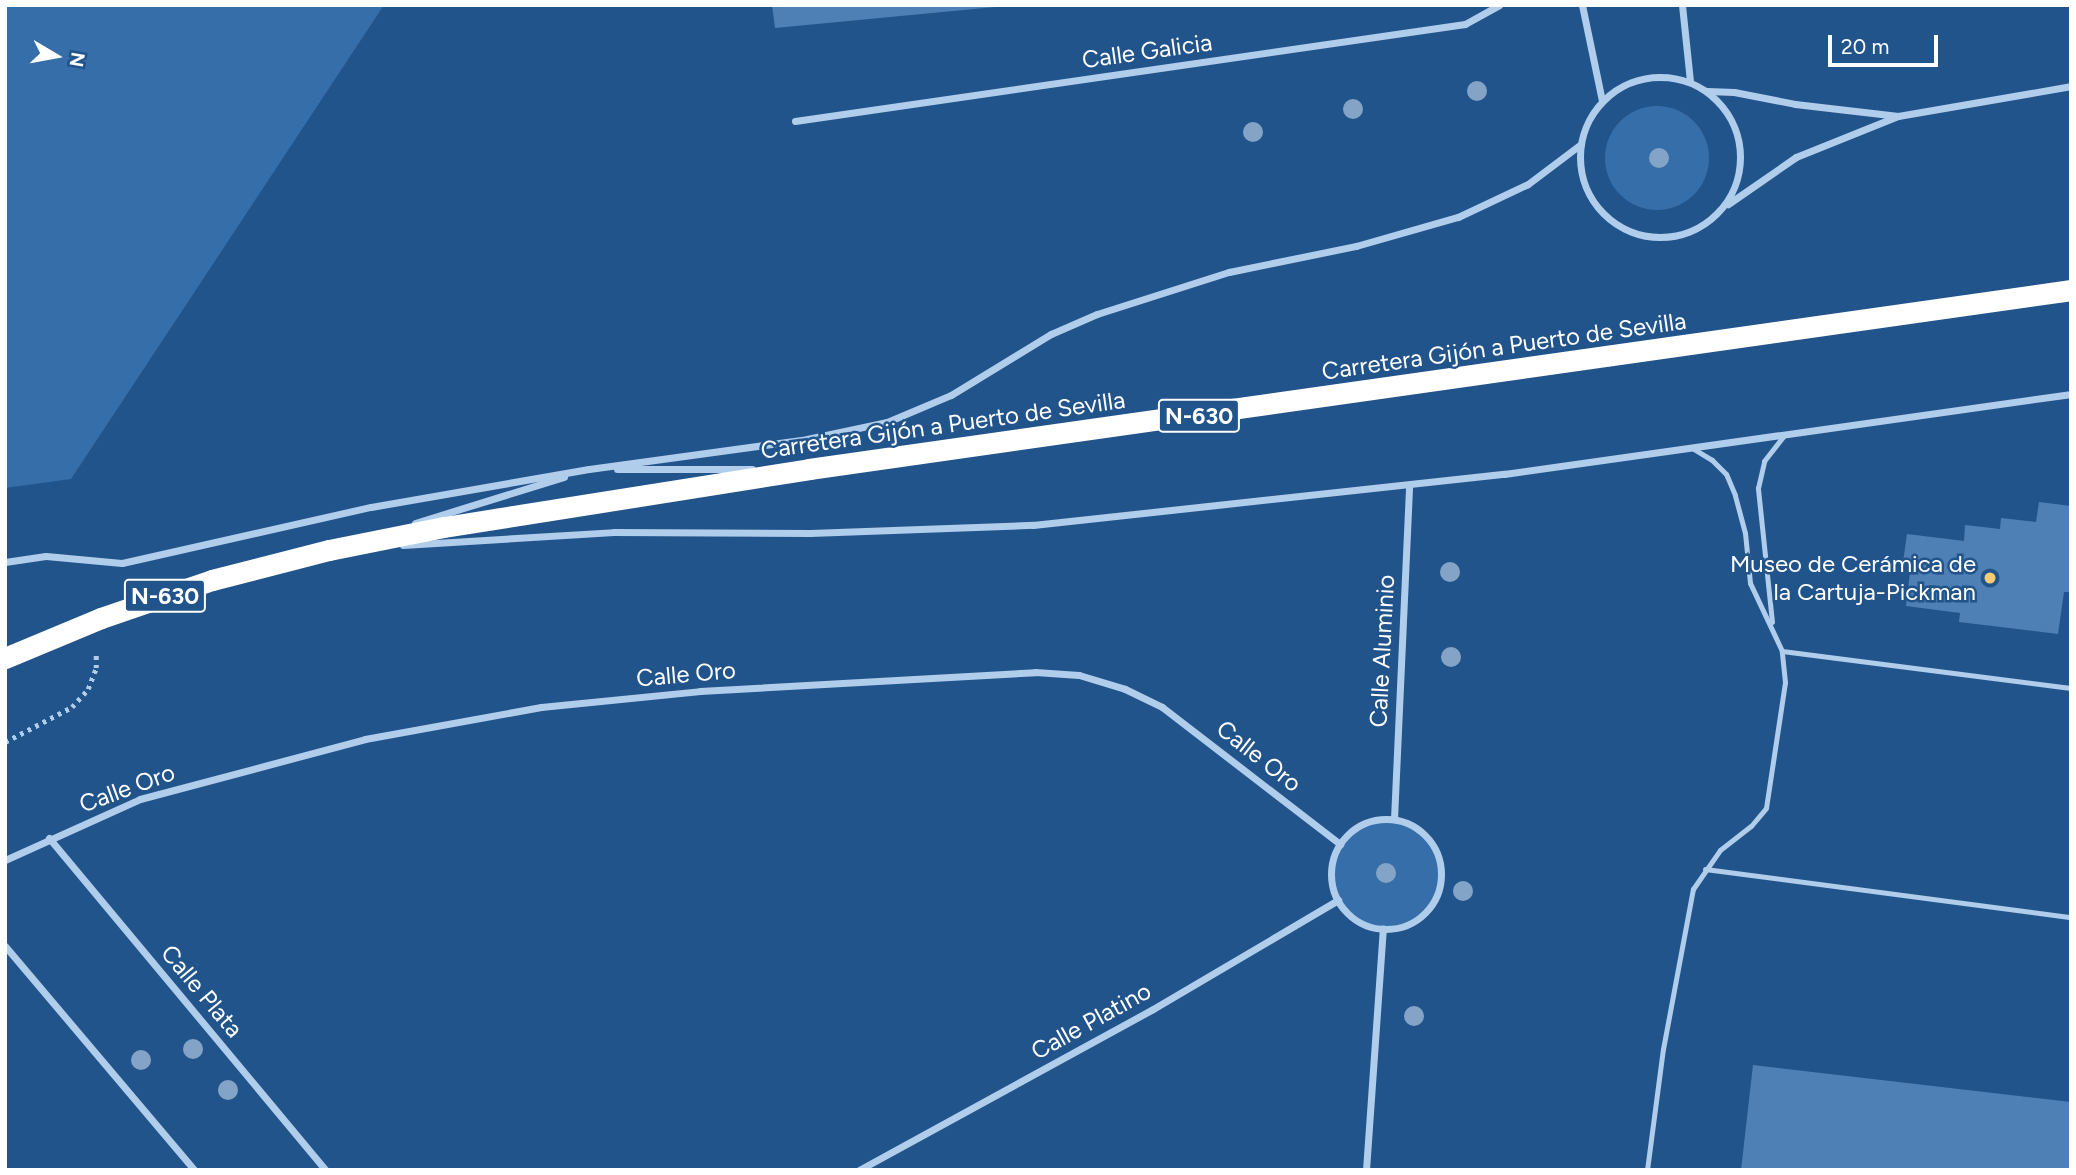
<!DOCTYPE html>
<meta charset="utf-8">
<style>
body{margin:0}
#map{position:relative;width:2076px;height:1175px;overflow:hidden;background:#22548c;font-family:Figtree,sans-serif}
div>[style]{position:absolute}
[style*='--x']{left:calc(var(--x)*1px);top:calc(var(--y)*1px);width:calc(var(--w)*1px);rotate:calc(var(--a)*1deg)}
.green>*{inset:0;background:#356ea9}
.round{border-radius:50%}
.building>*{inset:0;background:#4e80b5}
.path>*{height:4.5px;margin-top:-2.25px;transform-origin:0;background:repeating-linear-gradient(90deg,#b0cdeb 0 3.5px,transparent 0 8.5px)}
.lane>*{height:5px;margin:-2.5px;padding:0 2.5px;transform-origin:2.5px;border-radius:2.5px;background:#b0cdeb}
.street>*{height:7px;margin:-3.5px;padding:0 3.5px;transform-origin:3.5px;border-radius:3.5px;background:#b0cdeb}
.street>.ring{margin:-3.5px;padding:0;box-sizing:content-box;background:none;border:7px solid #b0cdeb;border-radius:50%}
.highway>*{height:21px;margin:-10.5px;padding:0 10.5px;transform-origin:10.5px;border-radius:10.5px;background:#fff}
.trees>*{width:20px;height:20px;margin:-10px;border-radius:50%;background:#84a4c7}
.dots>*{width:19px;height:19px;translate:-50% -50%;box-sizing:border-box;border:4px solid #22548c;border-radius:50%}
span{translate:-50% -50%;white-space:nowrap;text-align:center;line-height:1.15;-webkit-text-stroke:5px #22548c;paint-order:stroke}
.shield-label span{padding:2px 5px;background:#22548c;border:2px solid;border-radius:5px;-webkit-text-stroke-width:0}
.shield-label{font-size:23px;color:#fff;font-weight:700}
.street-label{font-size:24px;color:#fff}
.poi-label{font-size:24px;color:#fff}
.right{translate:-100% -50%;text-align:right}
.frame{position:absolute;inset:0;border:7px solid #fff;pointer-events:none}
.north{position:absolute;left:21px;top:21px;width:70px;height:70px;-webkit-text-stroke:5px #22548c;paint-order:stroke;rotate:100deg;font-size:19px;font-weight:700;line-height:28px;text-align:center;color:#fff}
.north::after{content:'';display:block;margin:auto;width:24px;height:32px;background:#fff;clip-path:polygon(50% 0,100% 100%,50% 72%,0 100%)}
.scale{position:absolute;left:1828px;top:35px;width:110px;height:32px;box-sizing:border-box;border:4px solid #fff;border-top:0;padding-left:9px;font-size:21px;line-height:24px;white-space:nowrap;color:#fff;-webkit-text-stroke:5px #22548c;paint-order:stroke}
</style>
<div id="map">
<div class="green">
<i style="clip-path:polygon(5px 5px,384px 5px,71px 479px,5px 488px)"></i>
<i class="round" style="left:1605px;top:106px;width:104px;height:104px"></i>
<i class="round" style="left:1331px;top:819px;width:110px;height:110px"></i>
</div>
<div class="building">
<i style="clip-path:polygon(772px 5px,995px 5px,995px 7px,775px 28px)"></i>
<i style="clip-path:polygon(2039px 502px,2071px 506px,2071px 592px,2064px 592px,2058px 634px,1959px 622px,1960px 613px,1906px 606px,1911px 564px,1903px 562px,1907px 534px,1964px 541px,1965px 525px,2000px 529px,2001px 518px,2036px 522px)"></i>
<i style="clip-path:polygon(1753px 1065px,2071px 1102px,2071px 1170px,1741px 1170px)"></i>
</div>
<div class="path">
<i style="--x:5;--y:742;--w:76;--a:-27.6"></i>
<i style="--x:72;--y:707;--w:24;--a:-48"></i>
<i style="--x:88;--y:689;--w:22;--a:-69"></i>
<i style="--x:96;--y:668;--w:14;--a:-90"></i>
</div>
<div class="lane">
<i style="--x:1772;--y:622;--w:135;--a:-96"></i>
<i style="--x:1758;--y:488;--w:28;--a:-77"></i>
<i style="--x:1764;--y:461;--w:34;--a:-52"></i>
<i style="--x:1782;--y:651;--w:291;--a:7.3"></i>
<i style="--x:1705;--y:869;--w:369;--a:7.5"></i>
<i style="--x:1647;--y:1170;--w:122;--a:-82.5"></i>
<i style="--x:1663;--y:1049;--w:163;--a:-79.4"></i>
<i style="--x:1693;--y:889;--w:47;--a:-55.3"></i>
<i style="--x:1720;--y:850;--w:39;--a:-38"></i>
<i style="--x:1751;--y:826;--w:23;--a:-50"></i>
<i style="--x:1766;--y:808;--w:127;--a:-81.4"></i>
<i style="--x:1785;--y:682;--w:31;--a:-96"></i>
<i style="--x:1782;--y:651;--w:75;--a:-115.2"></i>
<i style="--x:1750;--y:583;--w:50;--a:-95.7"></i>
<i style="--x:1745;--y:533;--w:39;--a:-105"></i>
<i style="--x:1735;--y:495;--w:23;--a:-113"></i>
<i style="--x:1726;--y:474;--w:20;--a:-135"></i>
<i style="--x:1712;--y:460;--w:23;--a:-149"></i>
</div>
<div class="street">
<i style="--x:1582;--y:5;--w:98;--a:78.2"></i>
<i style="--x:1682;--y:5;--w:76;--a:84"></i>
<i class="ring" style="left:1580px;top:77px;width:153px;height:153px"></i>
<i style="--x:1707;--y:91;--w:27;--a:2"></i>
<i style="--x:1734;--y:92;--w:62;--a:11.1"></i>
<i style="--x:1795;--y:104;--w:104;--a:6.6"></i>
<i style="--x:1898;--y:116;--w:110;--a:158.1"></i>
<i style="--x:1796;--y:157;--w:83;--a:145.3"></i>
<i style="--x:1898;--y:116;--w:176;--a:-9.8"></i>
<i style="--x:795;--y:121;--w:677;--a:-8.24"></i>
<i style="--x:1465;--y:24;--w:39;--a:-29"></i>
<i style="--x:617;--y:469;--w:135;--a:0"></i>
<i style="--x:415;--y:523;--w:156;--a:-17.2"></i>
<i style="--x:403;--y:545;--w:211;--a:-3.5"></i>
<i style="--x:614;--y:532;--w:196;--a:0.3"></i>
<i style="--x:810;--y:533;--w:223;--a:-2.1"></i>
<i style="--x:1033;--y:525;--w:474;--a:-6.2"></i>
<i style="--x:1504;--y:474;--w:573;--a:-8.03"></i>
<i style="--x:5;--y:562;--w:41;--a:-8.3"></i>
<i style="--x:46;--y:556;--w:76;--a:5.3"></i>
<i style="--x:122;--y:563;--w:255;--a:-12.7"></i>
<i style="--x:371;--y:507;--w:221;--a:-9.9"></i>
<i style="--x:589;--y:469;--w:220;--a:-7.8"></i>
<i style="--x:807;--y:439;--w:82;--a:-12"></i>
<i style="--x:887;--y:422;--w:69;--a:-22.9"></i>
<i style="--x:951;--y:395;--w:117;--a:-31.4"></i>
<i style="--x:1051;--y:334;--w:50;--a:-23.5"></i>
<i style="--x:1097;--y:314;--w:139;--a:-17.7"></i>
<i style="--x:1229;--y:272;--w:130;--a:-11.6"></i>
<i style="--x:1356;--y:246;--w:106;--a:-15.9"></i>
<i style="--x:1458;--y:217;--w:77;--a:-25.2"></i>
<i style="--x:1528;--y:184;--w:66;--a:-37"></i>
<i style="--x:1394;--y:819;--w:334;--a:-87.4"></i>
<i class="ring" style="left:1331px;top:819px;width:103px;height:103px"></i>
<i style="--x:49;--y:838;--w:432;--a:50.2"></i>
<i style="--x:5;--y:860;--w:148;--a:-24.3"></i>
<i style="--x:140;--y:799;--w:233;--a:-14.9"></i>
<i style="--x:365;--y:739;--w:179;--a:-10.3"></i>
<i style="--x:541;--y:707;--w:160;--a:-5.7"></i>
<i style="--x:700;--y:691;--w:336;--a:-3.2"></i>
<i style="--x:1035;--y:672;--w:44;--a:3.9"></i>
<i style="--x:1079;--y:675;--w:48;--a:16.9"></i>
<i style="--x:1125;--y:689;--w:41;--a:25.9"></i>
<i style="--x:1162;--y:707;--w:225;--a:37.6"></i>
<i style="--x:5;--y:946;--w:293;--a:49.8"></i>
<i style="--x:859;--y:1170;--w:335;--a:-28.7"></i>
<i style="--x:1153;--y:1009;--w:215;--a:-30.5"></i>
<i style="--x:1366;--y:1170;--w:242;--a:-86"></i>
</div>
<div class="highway">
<i style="--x:5;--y:658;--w:104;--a:-22.6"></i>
<i style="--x:101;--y:618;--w:117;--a:-18.9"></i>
<i style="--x:212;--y:580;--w:121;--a:-14.4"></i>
<i style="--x:329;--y:550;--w:117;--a:-11.3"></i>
<i style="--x:444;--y:527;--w:370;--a:-9"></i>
<i style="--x:809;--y:469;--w:1275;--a:-8.07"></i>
</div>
<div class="trees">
<i style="left:1477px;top:91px"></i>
<i style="left:1353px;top:109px"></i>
<i style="left:1253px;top:132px"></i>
<i style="left:1659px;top:158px"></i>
<i style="left:1450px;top:572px"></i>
<i style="left:1451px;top:657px"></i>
<i style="left:1386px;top:873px"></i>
<i style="left:1463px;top:891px"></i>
<i style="left:1414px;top:1016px"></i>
<i style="left:193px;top:1049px"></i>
<i style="left:141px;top:1060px"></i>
<i style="left:228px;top:1090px"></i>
</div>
<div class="dots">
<i style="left:1990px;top:578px;background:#f7cc71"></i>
</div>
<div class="shield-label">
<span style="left:1199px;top:416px">N-630</span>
<span style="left:165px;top:596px">N-630</span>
</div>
<div class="street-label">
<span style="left:1147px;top:51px;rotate:-8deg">Calle Galicia</span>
<span style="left:1504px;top:346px;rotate:-8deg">Carretera Gijón a Puerto de Sevilla</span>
<span style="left:943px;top:425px;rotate:-8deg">Carretera Gijón a Puerto de Sevilla</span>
<span style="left:1382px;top:651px;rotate:-87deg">Calle Aluminio</span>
<span style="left:686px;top:674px;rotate:-5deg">Calle Oro</span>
<span style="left:1259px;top:756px;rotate:38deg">Calle Oro</span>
<span style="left:127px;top:788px;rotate:-20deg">Calle Oro</span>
<span style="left:202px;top:991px;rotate:50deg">Calle Plata</span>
<span style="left:1091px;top:1021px;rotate:-29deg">Calle Platino</span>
</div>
<div class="poi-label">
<span class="right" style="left:1976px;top:578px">Museo de Cerámica de<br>la Cartuja-Pickman</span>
</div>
<div class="frame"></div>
<div class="north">N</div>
<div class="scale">20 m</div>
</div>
